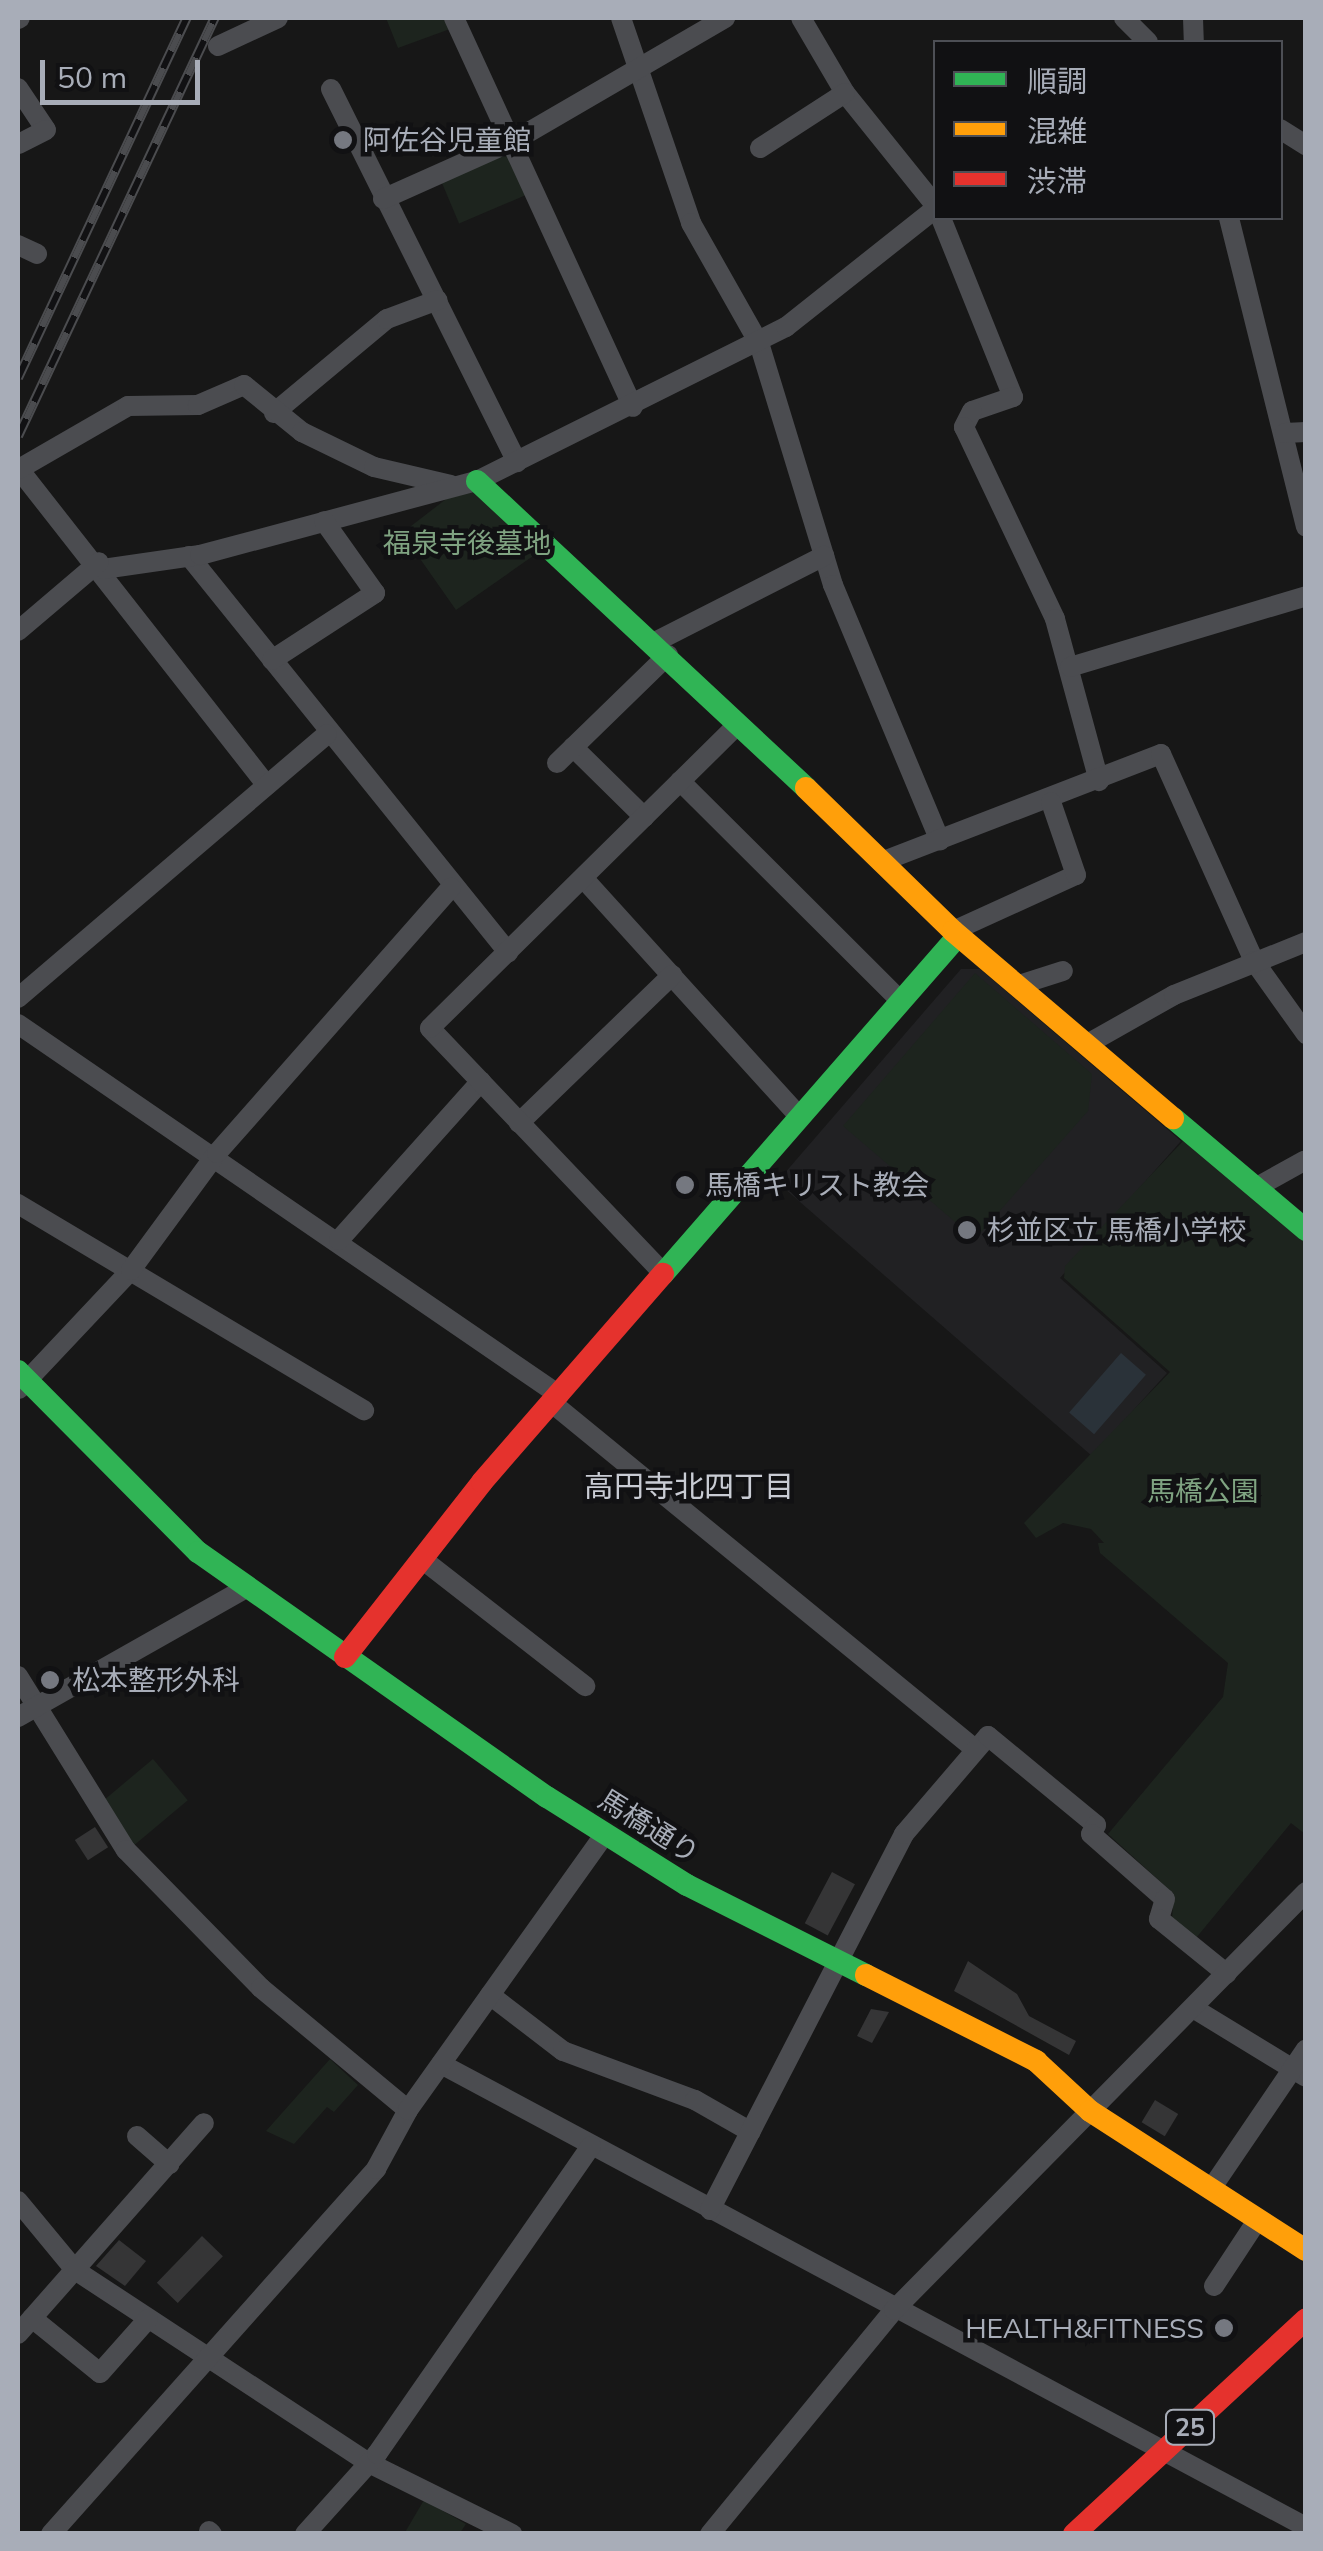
<!DOCTYPE html>
<meta charset="utf-8">
<style>
body{margin:0}
#map{position:relative;width:1323px;height:2551px;overflow:hidden;background:#171717;font-family:Mulish,"Noto Sans JP",sans-serif}
div>[style]{position:absolute}
[style*='--x']{left:calc(var(--x)*1px);top:calc(var(--y)*1px);width:calc(var(--w)*1px);rotate:calc(var(--a)*1deg)}
.built>*{inset:0;background:#212123}
.green>*{inset:0;background:#1d241e;transform-origin:0 0}
.water>*{inset:0;background:#2a3239;transform-origin:0 0}
.building>*{inset:0;background:#353536;transform-origin:0 0}
.street>*{height:20px;margin:-10px;padding:0 10px;transform-origin:10px;border-radius:10px;background:#4b4c50}
.fast>*{height:22px;margin:-11px;padding:0 11px;transform-origin:11px;border-radius:11px;background:#30b455}
.slow>*{height:22px;margin:-11px;padding:0 11px;transform-origin:11px;border-radius:11px;background:#ff9f0a}
.jam>*{height:22px;margin:-11px;padding:0 11px;transform-origin:11px;border-radius:11px;background:#e5322d}
.rail>*{height:10px;margin-top:-5px;transform-origin:0;background:repeating-linear-gradient(90deg,#111113 0 19px,#4b4c4f 0 38px);box-sizing:border-box;border-block:2px solid #4b4c4f}
.dots>*{width:28px;height:28px;translate:-50% -50%;box-sizing:border-box;border:5px solid #111113;border-radius:50%}
span{translate:-50% -50%;white-space:nowrap;text-align:center;line-height:1.15;-webkit-text-stroke:9px #111113;paint-order:stroke}
.shield-label span{padding:2px 8px;background:#111113;border:2px solid;border-radius:8px;-webkit-text-stroke-width:0}
.shield-label{font-size:25px;color:#a8adb8;font-weight:700}
.poi-label{font-size:28px;color:#a8adb8}
.left{translate:0 -50%;text-align:left}
.right{translate:-100% -50%;text-align:right}
.park-label{font-size:28px;color:#7fa381}
.street-label{font-size:28px;color:#a8adb8}
.neighbourhood-label{font-size:30px;color:#c9ccd4}
.frame{position:absolute;inset:0;border:20px solid #a8adb8;pointer-events:none}
.legend{position:absolute;left:933px;top:40px;width:350px;height:180px;box-sizing:border-box;background:#111113;border:2px solid #4d4f55;margin:0;padding:12px 18px;list-style:none;font-size:30px;color:#a8adb8}
.legend li{display:flex;align-items:center;gap:20px;height:50px}
.legend b{width:50px;border:2px solid #4d4f55}
.scale{position:absolute;left:40px;top:60px;width:160px;height:45px;box-sizing:border-box;border:5px solid #a8adb8;border-top:0;padding-left:12px;font-size:30px;line-height:35px;white-space:nowrap;color:#a8adb8;-webkit-text-stroke:8px #111113;paint-order:stroke}
</style>
<div id="map">
<div class="built">
<i style="clip-path:polygon(961px 969px,980px 969px,1181px 1141px,1060px 1278px,1167px 1373px,1092px 1456px,777px 1182px)"></i>
</div>
<div class="green">
<i style="clip-path:polygon(386px 18px,445px 18px,450px 29px,398px 48px)"></i>
<i style="left:512px;top:151px;width:46px;height:77px;rotate:67deg"></i>
<i style="clip-path:polygon(481px 491px,543px 549px,456px 610px,402px 533px,450px 496px)"></i>
<i style="clip-path:polygon(975px 973px,1092px 1074px,1088px 1111px,975px 1239px,843px 1126px)"></i>
<i style="clip-path:polygon(1185px 1139px,1306px 1243px,1305px 1834px,1291px 1823px,1196px 1938px,1172px 1918px,1174px 1894px,1108px 1834px,1223px 1697px,1228px 1663px,1100px 1553px,1098px 1543px,1104px 1543px,1091px 1529px,1063px 1523px,1036px 1538px,1024px 1523px,1170px 1372px,1064px 1278px,1065px 1266px)"></i>
<i style="left:153px;top:1759px;width:54px;height:70px;rotate:50deg"></i>
<i style="clip-path:polygon(330px 2059px,358px 2085px,334px 2112px,327px 2107px,294px 2144px,266px 2131px)"></i>
<i style="clip-path:polygon(424px 2500px,466px 2524px,460px 2533px,404px 2534px)"></i>
</div>
<div class="water">
<i style="left:1121px;top:1353px;width:33px;height:79px;rotate:41deg"></i>
</div>
<div class="building">
<i style="left:95px;top:1827px;width:24px;height:24px;rotate:57deg"></i>
<i style="left:832px;top:1872px;width:26px;height:58px;rotate:28deg"></i>
<i style="clip-path:polygon(968px 1961px,1017px 1994px,1029px 2016px,1076px 2041px,1069px 2055px,954px 1991px)"></i>
<i style="clip-path:polygon(871px 2009px,889px 2012px,872px 2043px,857px 2036px)"></i>
<i style="left:1155px;top:2100px;width:27px;height:26px;rotate:31deg"></i>
<i style="left:202px;top:2236px;width:29px;height:65px;rotate:44deg"></i>
<i style="clip-path:polygon(119px 2240px,146px 2261px,125px 2286px,96px 2266px)"></i>
</div>
<div class="street">
<i style="--x:454;--y:18;--w:428;--a:65.3"></i>
<i style="--x:621;--y:18;--w:217;--a:71.1"></i>
<i style="--x:691;--y:223;--w:138;--a:60.5"></i>
<i style="--x:759;--y:343;--w:253;--a:73"></i>
<i style="--x:833;--y:585;--w:277;--a:67.3"></i>
<i style="--x:801;--y:18;--w:87;--a:59.6"></i>
<i style="--x:845;--y:93;--w:145;--a:51.2"></i>
<i style="--x:1124;--y:18;--w:34;--a:45"></i>
<i style="--x:1193;--y:18;--w:24;--a:88"></i>
<i style="--x:18;--y:19;--w:2;--a:-27"></i>
<i style="--x:218;--y:46;--w:66;--a:-25"></i>
<i style="--x:18;--y:88;--w:50;--a:56.3"></i>
<i style="--x:46;--y:130;--w:31;--a:153"></i>
<i style="--x:331;--y:89;--w:417;--a:63.5"></i>
<i style="--x:1280;--y:129;--w:31;--a:32"></i>
<i style="--x:760;--y:148;--w:101;--a:-32.9"></i>
<i style="--x:383;--y:199;--w:147;--a:-24.1"></i>
<i style="--x:517;--y:139;--w:241;--a:-30.2"></i>
<i style="--x:941;--y:218;--w:193;--a:68.1"></i>
<i style="--x:1013;--y:397;--w:43;--a:161.1"></i>
<i style="--x:972;--y:411;--w:18;--a:117"></i>
<i style="--x:964;--y:427;--w:212;--a:64.6"></i>
<i style="--x:1055;--y:619;--w:168;--a:74.8"></i>
<i style="--x:1229;--y:218;--w:318;--a:76"></i>
<i style="--x:18;--y:245;--w:21;--a:25"></i>
<i style="--x:274;--y:413;--w:147;--a:-39.8"></i>
<i style="--x:387;--y:319;--w:54;--a:-20.4"></i>
<i style="--x:1285;--y:433;--w:21;--a:-3"></i>
<i style="--x:18;--y:468;--w:403;--a:51.9"></i>
<i style="--x:19;--y:469;--w:126;--a:-30"></i>
<i style="--x:128;--y:406;--w:70;--a:-0.8"></i>
<i style="--x:198;--y:405;--w:50;--a:-23.5"></i>
<i style="--x:244;--y:385;--w:75;--a:39"></i>
<i style="--x:302;--y:432;--w:80;--a:25.9"></i>
<i style="--x:374;--y:467;--w:79;--a:13.2"></i>
<i style="--x:189;--y:556;--w:509;--a:51.15"></i>
<i style="--x:103;--y:569;--w:98;--a:-8.2"></i>
<i style="--x:200;--y:555;--w:287;--a:-15"></i>
<i style="--x:477;--y:481;--w:345;--a:-26.5"></i>
<i style="--x:786;--y:327;--w:191;--a:-38.4"></i>
<i style="--x:18;--y:631;--w:106;--a:-40.4"></i>
<i style="--x:655;--y:642;--w:190;--a:-27"></i>
<i style="--x:272;--y:660;--w:123;--a:-33"></i>
<i style="--x:375;--y:593;--w:88;--a:-125.3"></i>
<i style="--x:1070;--y:667;--w:246;--a:-16.7"></i>
<i style="--x:573;--y:747;--w:100;--a:44.6"></i>
<i style="--x:557;--y:763;--w:155;--a:-44.2"></i>
<i style="--x:680;--y:781;--w:312;--a:44.9"></i>
<i style="--x:881;--y:862;--w:300;--a:-21.1"></i>
<i style="--x:1161;--y:754;--w:227;--a:65.8"></i>
<i style="--x:1254;--y:961;--w:90;--a:54.5"></i>
<i style="--x:584;--y:879;--w:320;--a:47.8"></i>
<i style="--x:953;--y:931;--w:135;--a:-24.5"></i>
<i style="--x:1076;--y:875;--w:77;--a:-108.9"></i>
<i style="--x:1019;--y:985;--w:46;--a:-17.7"></i>
<i style="--x:18;--y:998;--w:406;--a:-40.5"></i>
<i style="--x:18;--y:1024;--w:656;--a:34.44"></i>
<i style="--x:1091;--y:1042;--w:95;--a:-29.5"></i>
<i style="--x:1174;--y:995;--w:142;--a:-21.9"></i>
<i style="--x:519;--y:1123;--w:213;--a:-44"></i>
<i style="--x:1257;--y:1187;--w:54;--a:-29"></i>
<i style="--x:18;--y:1204;--w:403;--a:30.8"></i>
<i style="--x:339;--y:1240;--w:213;--a:-48.2"></i>
<i style="--x:663;--y:1273;--w:338;--a:-133.6"></i>
<i style="--x:430;--y:1028;--w:433;--a:-44.6"></i>
<i style="--x:19;--y:1389;--w:163;--a:-46.7"></i>
<i style="--x:131;--y:1270;--w:145;--a:-53.7"></i>
<i style="--x:217;--y:1153;--w:354;--a:-48.6"></i>
<i style="--x:552;--y:1403;--w:546;--a:39.28"></i>
<i style="--x:422;--y:1559;--w:207;--a:37.9"></i>
<i style="--x:18;--y:1676;--w:205;--a:58.2"></i>
<i style="--x:126;--y:1850;--w:193;--a:45.6"></i>
<i style="--x:261;--y:1988;--w:191;--a:39.7"></i>
<i style="--x:18;--y:1717;--w:262;--a:-29.5"></i>
<i style="--x:490;--y:1995;--w:92;--a:37.5"></i>
<i style="--x:563;--y:2051;--w:141;--a:20.4"></i>
<i style="--x:695;--y:2100;--w:64;--a:29.7"></i>
<i style="--x:1193;--y:2008;--w:132;--a:31.4"></i>
<i style="--x:441;--y:2064;--w:981;--a:28.16"></i>
<i style="--x:137;--y:2136;--w:43;--a:41.2"></i>
<i style="--x:1211;--y:2189;--w:169;--a:-55.8"></i>
<i style="--x:18;--y:2201;--w:89;--a:50.4"></i>
<i style="--x:75;--y:2270;--w:352;--a:33.3"></i>
<i style="--x:369;--y:2463;--w:160;--a:26.4"></i>
<i style="--x:710;--y:2210;--w:423;--a:-62.7"></i>
<i style="--x:904;--y:1834;--w:129;--a:-49.4"></i>
<i style="--x:988;--y:1736;--w:140;--a:39.5"></i>
<i style="--x:1096;--y:1825;--w:10;--a:119"></i>
<i style="--x:1091;--y:1834;--w:98;--a:41.3"></i>
<i style="--x:1165;--y:1899;--w:21;--a:107"></i>
<i style="--x:1159;--y:1919;--w:87;--a:39"></i>
<i style="--x:1214;--y:2286;--w:80;--a:-56.7"></i>
<i style="--x:32;--y:2318;--w:87;--a:39"></i>
<i style="--x:100;--y:2373;--w:72;--a:-48.4"></i>
<i style="--x:18;--y:2334;--w:281;--a:-48.6"></i>
<i style="--x:209;--y:2531;--w:4;--a:45"></i>
<i style="--x:51;--y:2534;--w:489;--a:-48.3"></i>
<i style="--x:376;--y:2169;--w:67;--a:-61.5"></i>
<i style="--x:408;--y:2110;--w:338;--a:-54.5"></i>
<i style="--x:305;--y:2534;--w:108;--a:-48"></i>
<i style="--x:377;--y:2454;--w:375;--a:-55.2"></i>
<i style="--x:710;--y:2534;--w:290;--a:-50.6"></i>
<i style="--x:894;--y:2310;--w:587;--a:-45.41"></i>
</div>
<div class="fast">
<i style="--x:477;--y:481;--w:450;--a:43"></i>
<i style="--x:1173;--y:1118;--w:174;--a:40.1"></i>
<i style="--x:663;--y:1274;--w:449;--a:-48.9"></i>
<i style="--x:18;--y:1371;--w:255;--a:45.2"></i>
<i style="--x:198;--y:1552;--w:426;--a:35.1"></i>
<i style="--x:547;--y:1797;--w:165;--a:32.2"></i>
<i style="--x:687;--y:1885;--w:200;--a:26.7"></i>
</div>
<div class="slow">
<i style="--x:806;--y:788;--w:205;--a:44.2"></i>
<i style="--x:953;--y:931;--w:289;--a:40.4"></i>
<i style="--x:866;--y:1975;--w:191;--a:26.8"></i>
<i style="--x:1036;--y:2061;--w:74;--a:42.8"></i>
<i style="--x:1090;--y:2111;--w:257;--a:32.8"></i>
</div>
<div class="jam">
<i style="--x:345;--y:1657;--w:222;--a:-51.9"></i>
<i style="--x:482;--y:1482;--w:276;--a:-49"></i>
<i style="--x:1074;--y:2534;--w:316;--a:-42.8"></i>
</div>
<div class="rail">
<i style="--x:18;--y:378;--w:398;--a:-64.9"></i>
<i style="--x:18;--y:436;--w:462;--a:-64.8"></i>
</div>
<div class="dots">
<i style="left:343px;top:140px;background:#757880"></i>
<i style="left:685px;top:1185px;background:#757880"></i>
<i style="left:967px;top:1230px;background:#757880"></i>
<i style="left:50px;top:1680px;background:#757880"></i>
<i style="left:1224px;top:2328px;background:#757880"></i>
</div>
<div class="shield-label">
<span style="left:1190px;top:2427px">25</span>
</div>
<div class="poi-label">
<span class="left" style="left:363px;top:140px">阿佐谷児童館</span>
<span class="left" style="left:705px;top:1185px">馬橋キリスト教会</span>
<span class="left" style="left:987px;top:1230px">杉並区立 馬橋小学校</span>
<span class="left" style="left:72px;top:1680px">松本整形外科</span>
<span class="right" style="left:1204px;top:2328px">HEALTH&amp;FITNESS</span>
</div>
<div class="park-label">
<span style="left:467px;top:543px">福泉寺後墓地</span>
<span style="left:1203px;top:1491px">馬橋公園</span>
</div>
<div class="street-label">
<span style="left:649px;top:1826px;rotate:32deg">馬橋通り</span>
</div>
<div class="neighbourhood-label">
<span style="left:689px;top:1486px">高円寺北四丁目</span>
</div>
<div class="frame"></div>
<ul class="legend">
<li><b style="height:12px;background:#30b455"></b>順調</li>
<li><b style="height:12px;background:#ff9f0a"></b>混雑</li>
<li><b style="height:12px;background:#e5322d"></b>渋滞</li>
</ul>
<div class="scale">50 m</div>
</div>
